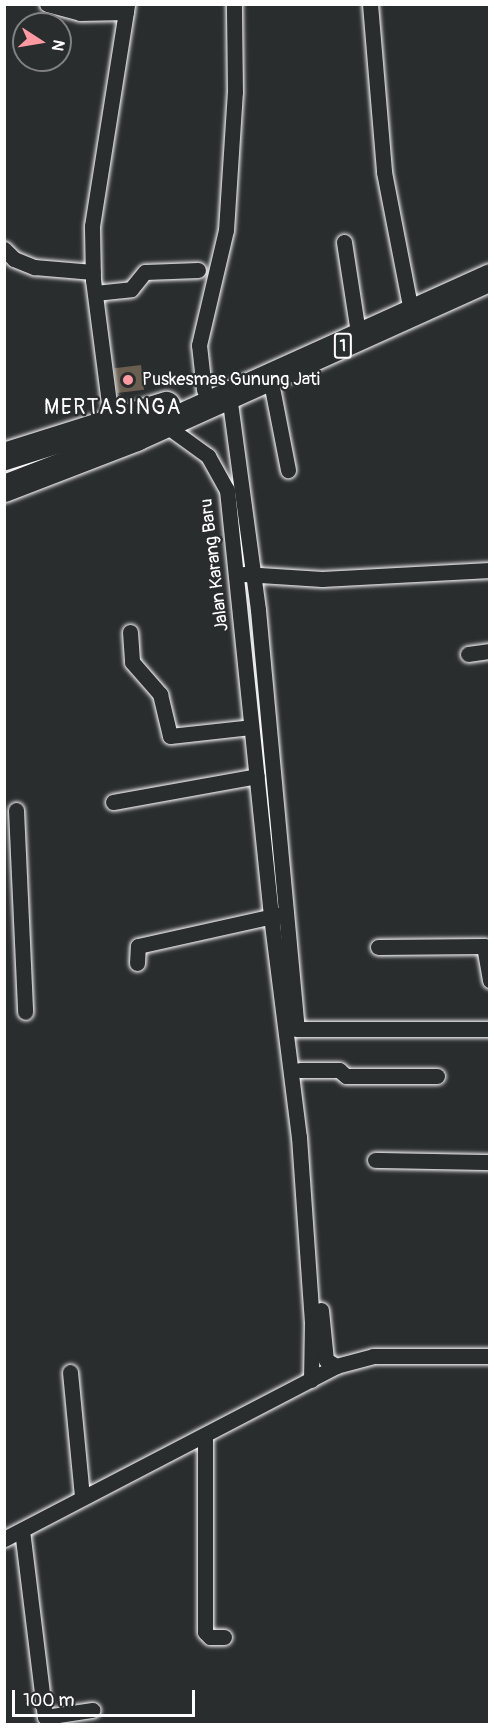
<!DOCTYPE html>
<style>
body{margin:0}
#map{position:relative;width:494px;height:1729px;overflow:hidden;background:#2a2d2e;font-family:Pangolin,sans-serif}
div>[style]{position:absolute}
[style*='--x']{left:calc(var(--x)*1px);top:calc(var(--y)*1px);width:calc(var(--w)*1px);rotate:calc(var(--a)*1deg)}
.building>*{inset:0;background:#6a5e51;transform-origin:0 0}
.roads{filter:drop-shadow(0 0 2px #fff) drop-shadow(0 0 2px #fff)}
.street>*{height:15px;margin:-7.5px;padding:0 7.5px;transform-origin:7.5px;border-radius:7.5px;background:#2a2d2e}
.highway>*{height:27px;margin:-13.5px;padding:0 13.5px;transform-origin:13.5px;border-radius:13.5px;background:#2a2d2e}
.dots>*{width:16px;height:16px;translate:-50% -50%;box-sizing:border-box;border:3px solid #2a2d2e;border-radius:50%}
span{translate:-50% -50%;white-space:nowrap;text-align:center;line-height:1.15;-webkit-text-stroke:4.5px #2a2d2e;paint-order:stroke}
.shield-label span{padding:2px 4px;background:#2a2d2e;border:2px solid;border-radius:4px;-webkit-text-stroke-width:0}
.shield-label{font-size:16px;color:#fff;font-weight:700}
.poi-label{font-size:18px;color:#fff}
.left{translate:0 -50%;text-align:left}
.street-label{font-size:18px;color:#fff}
.quarter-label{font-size:21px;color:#fff;letter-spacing:1.5px}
.frame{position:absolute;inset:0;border:6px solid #fff;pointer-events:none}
.north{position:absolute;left:12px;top:12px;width:60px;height:60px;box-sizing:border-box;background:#2a2d2e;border:2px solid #7f8182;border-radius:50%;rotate:102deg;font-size:16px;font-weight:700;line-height:24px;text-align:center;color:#fff}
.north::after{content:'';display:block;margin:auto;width:21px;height:27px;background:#ff9aa2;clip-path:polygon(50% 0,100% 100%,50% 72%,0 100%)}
.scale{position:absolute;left:12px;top:1690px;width:183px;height:27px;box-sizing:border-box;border:3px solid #fff;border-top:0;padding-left:8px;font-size:18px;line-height:21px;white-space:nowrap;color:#fff;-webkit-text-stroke:4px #2a2d2e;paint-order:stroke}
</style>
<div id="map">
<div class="building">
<i style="left:141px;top:365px;width:25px;height:27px;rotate:83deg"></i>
</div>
<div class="roads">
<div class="street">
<i style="--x:47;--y:4;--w:34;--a:15"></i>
<i style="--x:80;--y:13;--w:46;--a:-1.2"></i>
<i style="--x:370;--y:4;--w:169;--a:85.2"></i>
<i style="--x:384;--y:172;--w:131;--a:79"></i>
<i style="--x:344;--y:242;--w:98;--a:81.2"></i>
<i style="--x:4;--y:249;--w:14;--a:45"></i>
<i style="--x:14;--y:259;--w:22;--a:22"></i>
<i style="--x:34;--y:267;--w:59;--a:4.8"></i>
<i style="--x:95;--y:293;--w:36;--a:-6"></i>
<i style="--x:131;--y:289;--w:22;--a:-51"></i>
<i style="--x:145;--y:272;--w:53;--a:-2.2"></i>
<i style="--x:269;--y:372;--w:100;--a:79"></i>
<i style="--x:204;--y:390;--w:45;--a:-96.3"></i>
<i style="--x:199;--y:345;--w:118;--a:-76.8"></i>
<i style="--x:226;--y:230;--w:138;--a:-86.3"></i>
<i style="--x:235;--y:92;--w:88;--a:-90.7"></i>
<i style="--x:229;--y:395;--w:217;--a:82.3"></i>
<i style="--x:258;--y:610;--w:415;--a:84.7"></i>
<i style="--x:161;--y:422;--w:58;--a:35.9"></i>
<i style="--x:208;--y:456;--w:39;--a:61"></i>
<i style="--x:227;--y:490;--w:428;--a:84.1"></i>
<i style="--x:271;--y:916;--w:223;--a:82.8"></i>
<i style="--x:299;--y:1137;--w:185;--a:86"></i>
<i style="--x:312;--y:1322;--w:58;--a:91"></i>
<i style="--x:112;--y:426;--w:147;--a:-97.4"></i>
<i style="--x:93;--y:280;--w:54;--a:-91.1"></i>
<i style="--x:92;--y:226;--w:225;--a:-81"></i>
<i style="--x:244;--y:574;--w:78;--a:3.7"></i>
<i style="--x:322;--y:579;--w:168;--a:-3.1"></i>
<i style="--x:130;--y:632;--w:30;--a:86"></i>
<i style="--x:132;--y:662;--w:43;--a:48.8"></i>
<i style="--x:160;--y:694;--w:43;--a:76.6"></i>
<i style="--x:170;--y:736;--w:81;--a:-6.3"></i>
<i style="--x:468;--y:654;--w:22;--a:-8"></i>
<i style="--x:113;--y:802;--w:146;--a:-10.2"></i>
<i style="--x:16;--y:810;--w:202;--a:87.4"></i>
<i style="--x:378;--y:947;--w:106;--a:-0.5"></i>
<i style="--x:484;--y:946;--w:35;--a:80"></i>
<i style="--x:137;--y:963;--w:17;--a:-87"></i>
<i style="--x:138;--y:946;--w:143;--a:-12.5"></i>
<i style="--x:296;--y:1029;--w:194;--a:0"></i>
<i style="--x:300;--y:1070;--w:39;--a:0"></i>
<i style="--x:339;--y:1070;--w:9;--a:41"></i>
<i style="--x:346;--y:1076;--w:91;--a:0"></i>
<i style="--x:375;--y:1160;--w:115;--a:1"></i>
<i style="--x:321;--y:1310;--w:50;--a:84.3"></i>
<i style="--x:326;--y:1360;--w:12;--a:31"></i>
<i style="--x:70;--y:1372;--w:126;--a:84.5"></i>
<i style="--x:205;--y:1436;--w:196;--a:90"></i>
<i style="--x:205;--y:1632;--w:7;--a:45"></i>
<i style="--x:210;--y:1637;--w:14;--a:0"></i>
<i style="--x:22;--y:1530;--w:188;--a:83"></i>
<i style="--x:45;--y:1717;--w:48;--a:-8.5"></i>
<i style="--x:4;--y:1539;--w:374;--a:-27.5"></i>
<i style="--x:336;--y:1366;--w:38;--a:-15"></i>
<i style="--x:373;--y:1356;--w:117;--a:0"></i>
</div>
<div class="highway">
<i style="--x:4;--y:456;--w:170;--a:-17.5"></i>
<i style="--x:4;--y:488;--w:142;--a:-21.1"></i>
<i style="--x:136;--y:437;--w:388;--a:-24.3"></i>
</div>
</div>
<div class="dots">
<i style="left:128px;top:380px;background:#ff9aa2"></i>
</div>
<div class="shield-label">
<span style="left:343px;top:346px">1</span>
</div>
<div class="poi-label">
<span class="left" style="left:142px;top:380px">Puskesmas Gunung Jati</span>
</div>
<div class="street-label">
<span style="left:215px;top:565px;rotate:-97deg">Jalan Karang Baru</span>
</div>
<div class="quarter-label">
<span style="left:113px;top:408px">MERTASINGA</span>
</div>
<div class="frame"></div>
<div class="north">N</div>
<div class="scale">100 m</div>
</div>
